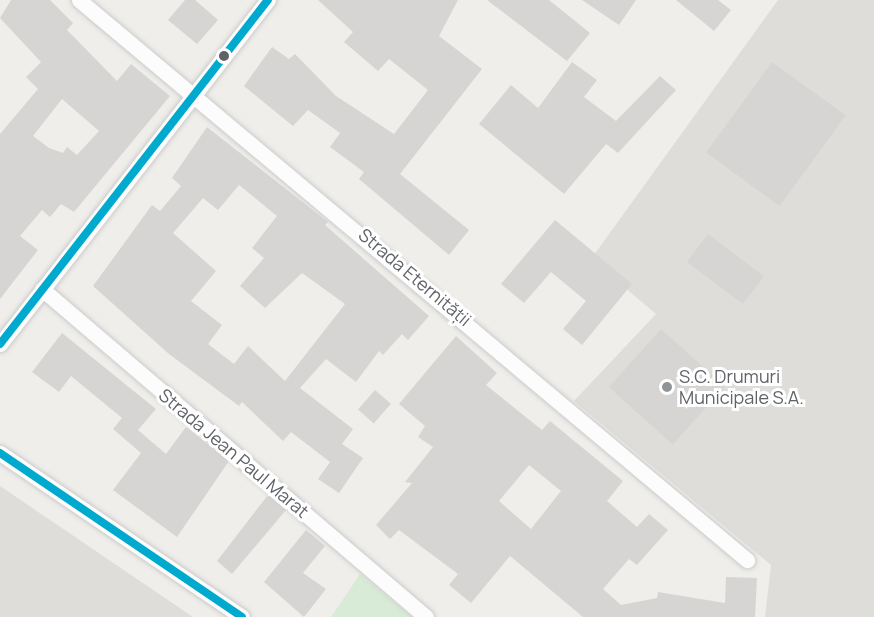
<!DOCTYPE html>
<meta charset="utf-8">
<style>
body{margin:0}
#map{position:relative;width:874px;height:617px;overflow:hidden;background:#efeeea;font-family:Manrope,sans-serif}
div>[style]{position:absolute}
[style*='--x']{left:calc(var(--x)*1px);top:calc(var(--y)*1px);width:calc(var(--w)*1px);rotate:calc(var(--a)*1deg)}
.industrial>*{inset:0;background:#dfddda}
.green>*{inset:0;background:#d8ebd6}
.building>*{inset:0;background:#d6d5d3;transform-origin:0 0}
.roads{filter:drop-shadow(0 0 2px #cbcccc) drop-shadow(0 0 2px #cbcccc)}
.street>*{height:15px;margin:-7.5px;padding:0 7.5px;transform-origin:7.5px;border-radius:7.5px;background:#fdfcfc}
.bus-1>*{height:8px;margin:-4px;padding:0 4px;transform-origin:4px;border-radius:4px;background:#00a9ce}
.dots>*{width:16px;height:16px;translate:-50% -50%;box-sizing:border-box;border:3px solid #fff;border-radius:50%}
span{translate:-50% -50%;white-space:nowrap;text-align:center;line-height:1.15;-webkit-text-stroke:6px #fff;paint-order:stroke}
.street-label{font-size:18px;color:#5f6368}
.poi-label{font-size:18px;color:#5f6368}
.left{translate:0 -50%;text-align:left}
</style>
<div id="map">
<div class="industrial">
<i style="clip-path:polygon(778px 0,874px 0,874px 617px,765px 617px,771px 565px,574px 401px,656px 314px,591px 259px)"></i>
<i style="clip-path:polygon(0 486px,193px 617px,0 617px)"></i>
</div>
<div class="green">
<i style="clip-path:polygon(360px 574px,412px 617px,331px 617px)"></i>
</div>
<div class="building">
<i style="clip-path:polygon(evenodd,11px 0,50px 0,73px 23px,67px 30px,117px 81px,131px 64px,170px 96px,74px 212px,61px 204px,50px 217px,42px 210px,20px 236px,38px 250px,0 299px,0 134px,38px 89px,26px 77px,41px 62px,0 18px,11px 0,62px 99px,99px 131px,77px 155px,67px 147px,63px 153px,49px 148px,33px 136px,62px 99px)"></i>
<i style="clip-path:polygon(185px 0,195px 0,218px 20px,197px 44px,168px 20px)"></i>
<i style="clip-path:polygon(318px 0,458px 0,439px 36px,482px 69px,400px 174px,469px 230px,449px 255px,359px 179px,364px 172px,330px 147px,340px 133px,308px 110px,293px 126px,244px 86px,272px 47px,289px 59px,295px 54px,336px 96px,394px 134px,428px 90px,389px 59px,378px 71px,344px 42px,353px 32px)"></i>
<i style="clip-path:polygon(487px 0,549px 0,590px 33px,567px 61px)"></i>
<i style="clip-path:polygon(582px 0,636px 0,619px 25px)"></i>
<i style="clip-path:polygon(676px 0,718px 0,731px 10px,714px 31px)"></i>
<i style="clip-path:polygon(572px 62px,597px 80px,584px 97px,616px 121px,660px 76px,676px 90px,618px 153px,606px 144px,564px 194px,479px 124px,511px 85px,538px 108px)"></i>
<i style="left:772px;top:62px;width:91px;height:112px;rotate:36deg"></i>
<i style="clip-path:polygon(evenodd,207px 127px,328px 222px,325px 225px,429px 316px,408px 340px,402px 334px,383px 355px,379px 351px,356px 382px,326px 359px,300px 388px,353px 429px,342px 444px,363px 458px,339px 493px,318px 479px,330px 462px,291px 432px,283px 441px,242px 402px,239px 406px,169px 354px,93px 286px,152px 205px,160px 211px,181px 186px,172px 178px,207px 127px,239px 185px,277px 216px,252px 248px,264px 258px,240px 286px,265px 308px,302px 273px,345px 304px,285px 381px,248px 346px,234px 364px,208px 344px,222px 325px,191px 301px,216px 271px,173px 233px,203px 198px,218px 210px,239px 185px)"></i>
<i style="clip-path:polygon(555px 220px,632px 284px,582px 345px,563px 329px,586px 301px,551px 272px,524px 303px,501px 284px)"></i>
<i style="left:708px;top:234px;width:70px;height:35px;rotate:37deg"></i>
<i style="left:661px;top:329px;width:86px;height:78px;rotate:42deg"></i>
<i style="clip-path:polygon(62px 333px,156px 409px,138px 430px,166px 454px,186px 427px,229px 461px,177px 537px,113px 490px,141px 453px,113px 429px,122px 418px,71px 376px,59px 392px,32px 372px)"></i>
<i style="clip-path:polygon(evenodd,456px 336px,497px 373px,486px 385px,542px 430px,550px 421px,623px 481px,607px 501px,637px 527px,649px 514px,668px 530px,637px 565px,629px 559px,603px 589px,621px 605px,657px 598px,658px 592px,725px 603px,726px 577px,757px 578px,755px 617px,583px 617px,510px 556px,471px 603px,449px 585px,458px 574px,399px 530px,390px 539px,376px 525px,412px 483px,405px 482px,433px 447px,418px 437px,425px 426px,399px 404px,456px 336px,529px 465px,561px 491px,531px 529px,499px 501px,529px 465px)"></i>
<i style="left:375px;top:390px;width:21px;height:26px;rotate:41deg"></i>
<i style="clip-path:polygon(268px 495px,286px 510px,232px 574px,217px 561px)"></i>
<i style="clip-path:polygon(306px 530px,325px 546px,303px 573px,326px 589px,304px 617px,264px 582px)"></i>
</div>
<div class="roads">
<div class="street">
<i style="--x:79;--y:0;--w:872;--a:39.97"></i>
<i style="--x:42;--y:289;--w:505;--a:40.5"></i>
<i style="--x:0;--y:344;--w:436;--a:-52.1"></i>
<i style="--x:0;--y:453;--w:292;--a:34.1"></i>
</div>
</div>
<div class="bus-1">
<i style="--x:0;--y:344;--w:436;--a:-52.1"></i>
<i style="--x:0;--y:453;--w:292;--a:34.1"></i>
</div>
<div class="dots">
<i style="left:224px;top:56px;background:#5f6368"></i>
<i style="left:667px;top:387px;background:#919496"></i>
</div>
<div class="street-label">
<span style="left:415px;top:277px;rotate:40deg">Strada Eternității</span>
<span style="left:234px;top:453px;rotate:40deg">Strada Jean Paul Marat</span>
</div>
<div class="poi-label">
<span class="left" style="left:679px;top:387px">S.C. Drumuri<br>Municipale S.A.</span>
</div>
</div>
